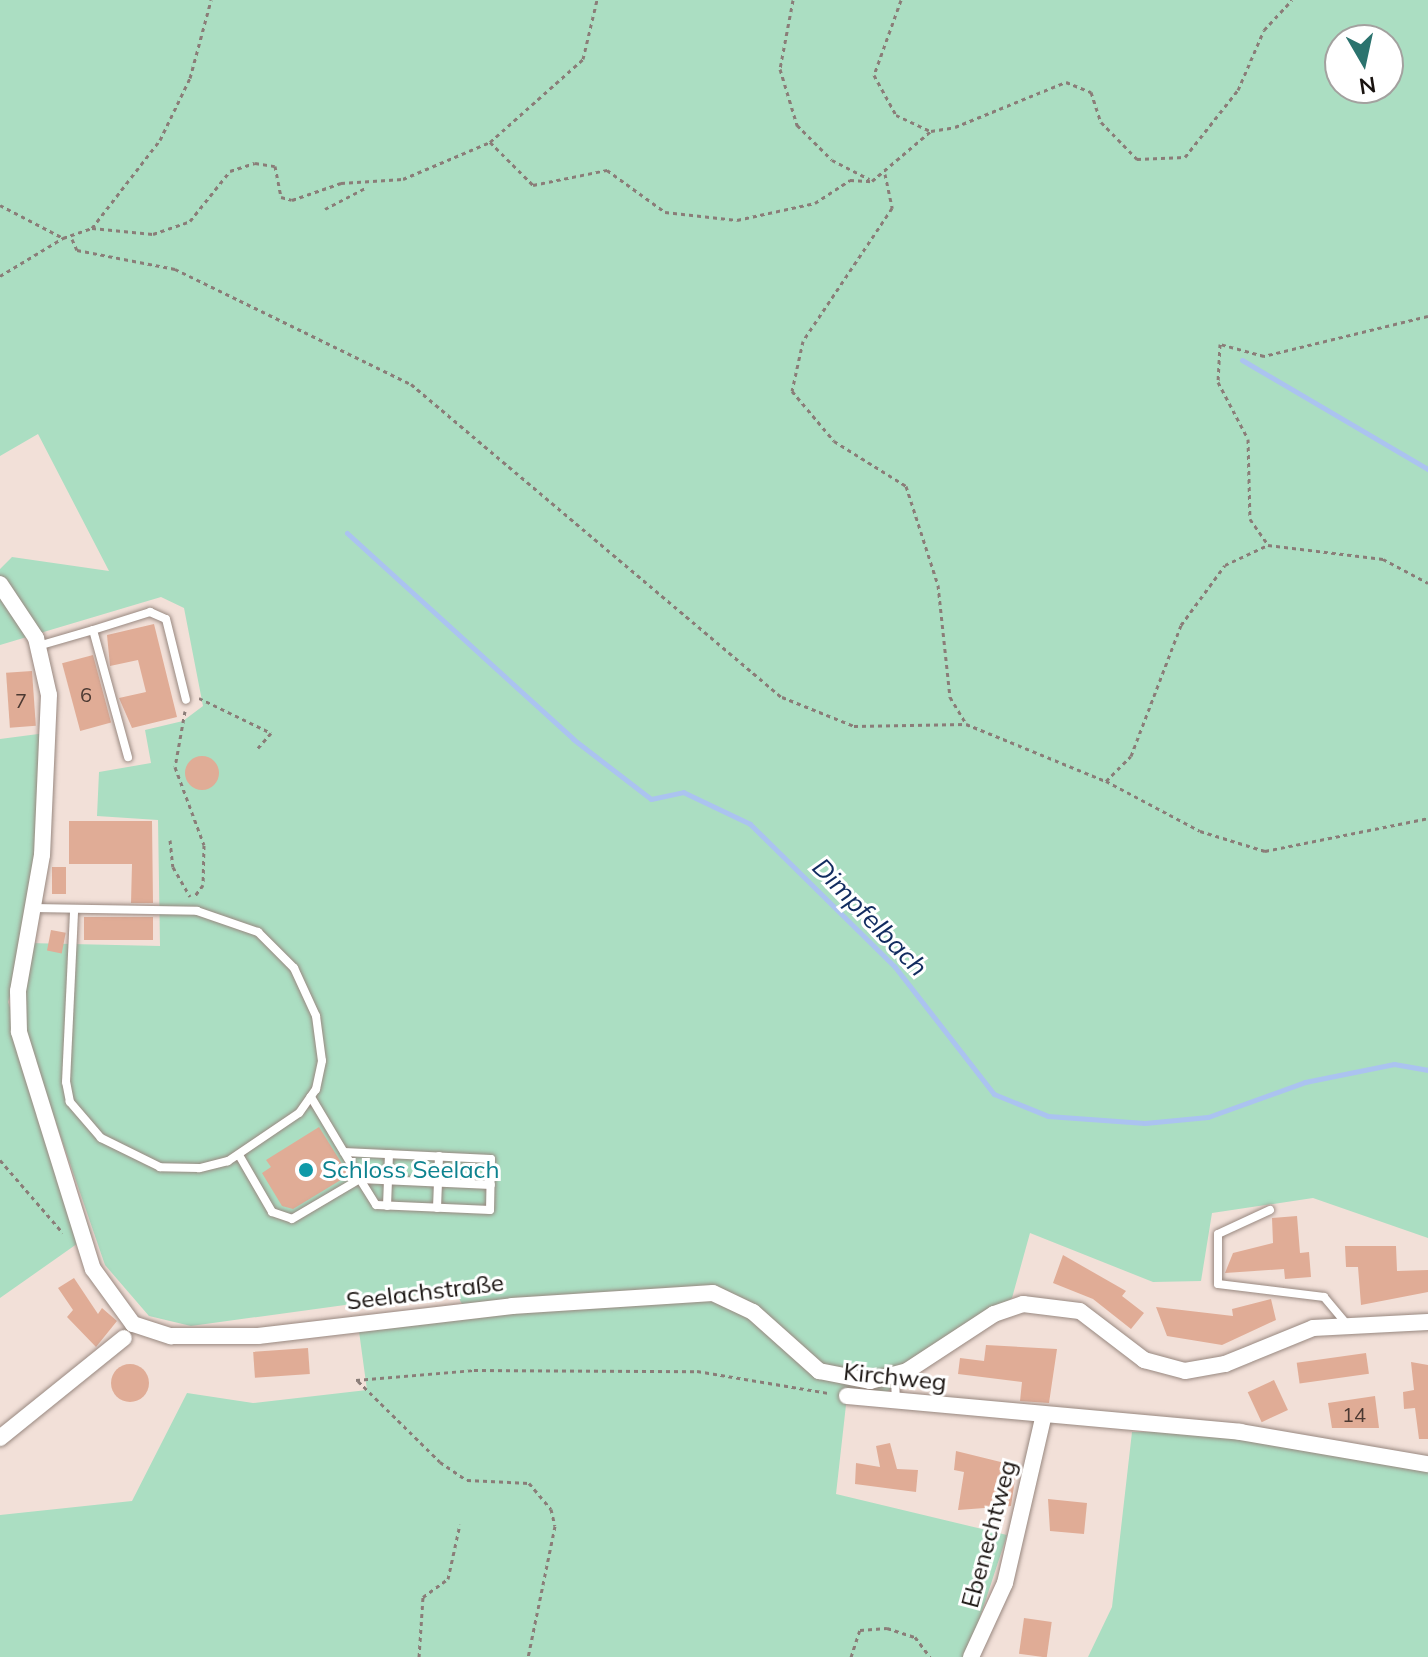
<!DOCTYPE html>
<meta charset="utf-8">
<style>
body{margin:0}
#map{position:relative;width:1428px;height:1657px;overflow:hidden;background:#f2e0d8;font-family:Mulish,sans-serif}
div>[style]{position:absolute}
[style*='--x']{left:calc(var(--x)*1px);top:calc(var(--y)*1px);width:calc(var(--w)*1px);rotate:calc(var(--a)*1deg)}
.green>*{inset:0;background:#abdec2}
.stream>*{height:5px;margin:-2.5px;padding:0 2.5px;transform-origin:2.5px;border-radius:2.5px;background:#abc3f0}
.building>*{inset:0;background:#e0ac96;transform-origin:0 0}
.round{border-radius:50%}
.path>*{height:3px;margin-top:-1.5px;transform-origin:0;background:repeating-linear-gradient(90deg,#8a7d78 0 4px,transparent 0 8px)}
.roads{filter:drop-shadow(0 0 2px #988880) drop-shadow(0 0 2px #988880)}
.service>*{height:8px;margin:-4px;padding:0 4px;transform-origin:4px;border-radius:4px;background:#fff}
.minor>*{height:16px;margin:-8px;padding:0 8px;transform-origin:8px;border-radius:8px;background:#fff}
.dots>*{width:22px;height:22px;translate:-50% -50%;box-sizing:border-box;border:4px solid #fff;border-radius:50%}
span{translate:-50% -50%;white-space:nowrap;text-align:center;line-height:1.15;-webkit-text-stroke:6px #fff;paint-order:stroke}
.number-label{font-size:20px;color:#4b3932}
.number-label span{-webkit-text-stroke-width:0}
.culture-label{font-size:24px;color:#0d838f}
.left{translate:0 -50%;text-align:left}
.street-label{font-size:24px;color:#191310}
.water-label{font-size:26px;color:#112b5f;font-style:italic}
.north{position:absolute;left:1324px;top:24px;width:80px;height:80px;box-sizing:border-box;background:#fff;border:2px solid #a3a19f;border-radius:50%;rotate:171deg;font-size:22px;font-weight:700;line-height:32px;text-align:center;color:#191310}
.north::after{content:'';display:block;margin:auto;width:28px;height:36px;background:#2b736e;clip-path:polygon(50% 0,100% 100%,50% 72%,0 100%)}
</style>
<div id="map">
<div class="green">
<i style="clip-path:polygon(evenodd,0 0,1428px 0,1428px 1238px,1313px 1198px,1212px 1213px,1201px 1281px,1153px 1282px,1030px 1233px,1012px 1298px,887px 1392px,847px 1396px,836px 1494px,1007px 1535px,967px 1657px,0 1657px,0 1515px,132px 1501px,187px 1393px,253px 1403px,367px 1390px,358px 1324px,469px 1316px,454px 1290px,191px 1326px,149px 1316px,105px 1265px,25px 1033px,26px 947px,8px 1002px,91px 1234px,0 1298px,0 739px,46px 733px,27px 943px,160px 946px,158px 820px,97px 816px,99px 772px,151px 763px,145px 730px,183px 721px,203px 706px,184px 608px,161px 597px,0 645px,0 569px,12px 557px,109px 571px,38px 434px,0 456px,0 0,1340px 40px,1388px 40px,1388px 88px,1340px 88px,1340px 40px)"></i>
<i style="clip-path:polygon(1132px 1432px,1240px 1432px,1428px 1464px,1428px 1657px,1088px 1657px,1112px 1607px)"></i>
</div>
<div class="stream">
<i style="--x:1242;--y:360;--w:216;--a:30.4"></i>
<i style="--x:347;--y:533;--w:306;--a:42.3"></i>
<i style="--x:573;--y:739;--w:98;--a:37.6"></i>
<i style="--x:651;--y:799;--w:33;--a:-12"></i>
<i style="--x:683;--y:792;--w:74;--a:25.5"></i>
<i style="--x:750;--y:824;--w:204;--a:44.6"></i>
<i style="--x:895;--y:967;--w:161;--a:52.1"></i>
<i style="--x:994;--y:1094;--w:58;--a:22.2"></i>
<i style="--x:1048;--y:1116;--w:97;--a:4.1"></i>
<i style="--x:1145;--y:1123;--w:63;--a:-5.4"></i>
<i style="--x:1208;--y:1117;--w:103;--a:-19.8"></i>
<i style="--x:1305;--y:1082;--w:91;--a:-11.4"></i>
<i style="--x:1394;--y:1064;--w:35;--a:10"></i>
</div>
<div class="building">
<i style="clip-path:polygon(154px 624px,177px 717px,132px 728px,119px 698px,146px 692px,138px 660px,110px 666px,107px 635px)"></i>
<i style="left:93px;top:655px;width:70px;height:32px;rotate:75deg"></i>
<i style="left:32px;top:671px;width:55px;height:26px;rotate:86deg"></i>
<i class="round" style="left:185px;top:756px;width:34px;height:34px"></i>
<i style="clip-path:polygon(69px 821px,152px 821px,153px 903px,131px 903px,132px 864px,69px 864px)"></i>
<i style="left:52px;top:867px;width:14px;height:27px"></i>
<i style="left:153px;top:917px;width:23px;height:69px;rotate:90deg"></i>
<i style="left:51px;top:930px;width:15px;height:21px;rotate:11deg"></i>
<i style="clip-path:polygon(319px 1127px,349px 1175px,293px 1209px,282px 1206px,262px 1173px,271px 1167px,266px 1160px)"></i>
<i style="clip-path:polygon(1297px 1216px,1300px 1253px,1309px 1252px,1311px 1277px,1285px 1279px,1284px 1269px,1225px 1273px,1233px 1253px,1273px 1243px,1272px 1218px)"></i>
<i style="clip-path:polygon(1345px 1246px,1396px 1246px,1397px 1271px,1428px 1270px,1428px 1292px,1361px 1305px,1358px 1267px,1346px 1267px)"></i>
<i style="clip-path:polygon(1063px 1255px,1126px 1291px,1122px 1296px,1144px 1313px,1131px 1329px,1093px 1299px,1053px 1283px)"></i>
<i style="clip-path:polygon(74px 1278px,98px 1314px,102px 1308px,117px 1321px,96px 1347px,67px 1317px,73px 1310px,58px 1288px)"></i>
<i style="clip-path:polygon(1271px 1299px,1276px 1320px,1222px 1345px,1167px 1336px,1156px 1307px,1233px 1316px,1232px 1309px)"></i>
<i style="clip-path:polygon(986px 1345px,1057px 1349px,1049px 1403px,1020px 1401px,1022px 1382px,958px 1374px,960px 1358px,984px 1361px)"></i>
<i style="left:308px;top:1348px;width:26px;height:55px;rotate:86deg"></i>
<i style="left:1366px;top:1353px;width:21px;height:70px;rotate:82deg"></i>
<i style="clip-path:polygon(1411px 1362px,1428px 1365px,1428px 1439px,1419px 1439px,1415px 1408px,1404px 1409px,1403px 1392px,1414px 1390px)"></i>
<i class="round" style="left:111px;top:1364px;width:38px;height:38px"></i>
<i style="left:1274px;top:1380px;width:33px;height:29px;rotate:65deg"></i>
<i style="clip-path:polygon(1375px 1396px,1379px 1428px,1332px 1428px,1328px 1403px)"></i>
<i style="clip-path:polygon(890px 1443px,897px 1469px,918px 1470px,916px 1492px,855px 1484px,856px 1463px,880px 1467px,876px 1446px)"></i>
<i style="clip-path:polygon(956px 1451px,1017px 1466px,1011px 1506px,958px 1510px,964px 1472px,954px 1470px)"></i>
<i style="clip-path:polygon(1048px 1499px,1087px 1503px,1084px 1534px,1050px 1531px)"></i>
<i style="left:1024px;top:1618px;width:28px;height:36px;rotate:8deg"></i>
</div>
<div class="path">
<i style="--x:793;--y:0;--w:70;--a:100.7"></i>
<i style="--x:780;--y:69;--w:59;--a:73.1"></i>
<i style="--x:797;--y:125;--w:49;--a:45"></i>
<i style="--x:832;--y:160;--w:42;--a:27.2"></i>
<i style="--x:901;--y:0;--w:80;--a:109.8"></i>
<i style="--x:874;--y:75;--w:46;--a:61.2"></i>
<i style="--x:896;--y:115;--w:38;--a:25"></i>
<i style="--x:931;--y:131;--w:24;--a:-9"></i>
<i style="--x:955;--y:127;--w:120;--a:-22.1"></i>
<i style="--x:1066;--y:82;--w:27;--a:22"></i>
<i style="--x:1091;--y:92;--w:32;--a:72"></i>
<i style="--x:1101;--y:122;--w:52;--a:45.8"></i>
<i style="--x:1137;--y:159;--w:48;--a:-2.4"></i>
<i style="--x:1185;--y:157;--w:85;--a:-51.7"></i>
<i style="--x:1238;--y:90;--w:65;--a:-66.6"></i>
<i style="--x:1264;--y:30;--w:41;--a:-47"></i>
<i style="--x:490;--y:142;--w:125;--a:-41.7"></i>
<i style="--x:583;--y:59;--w:61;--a:-76.7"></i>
<i style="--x:885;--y:174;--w:35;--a:78"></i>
<i style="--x:892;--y:208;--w:160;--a:123.8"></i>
<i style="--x:803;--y:341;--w:51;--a:102.4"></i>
<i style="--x:792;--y:391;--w:65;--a:50"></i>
<i style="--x:834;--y:441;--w:85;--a:32"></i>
<i style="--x:906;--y:486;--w:104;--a:72.1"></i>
<i style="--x:938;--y:585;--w:113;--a:83.9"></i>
<i style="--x:950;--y:697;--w:31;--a:59"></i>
<i style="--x:0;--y:205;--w:71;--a:27.6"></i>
<i style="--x:63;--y:238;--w:31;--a:-19"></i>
<i style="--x:92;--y:228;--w:111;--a:-52.3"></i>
<i style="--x:160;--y:140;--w:69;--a:-64.2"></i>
<i style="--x:190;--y:78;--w:81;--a:-74.9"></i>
<i style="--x:325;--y:209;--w:47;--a:-27.6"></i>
<i style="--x:92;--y:228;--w:61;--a:5.6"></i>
<i style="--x:153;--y:234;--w:39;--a:-19"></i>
<i style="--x:190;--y:221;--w:64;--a:-51.3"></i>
<i style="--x:230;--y:171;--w:26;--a:-18"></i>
<i style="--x:255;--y:163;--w:20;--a:9"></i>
<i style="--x:275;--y:166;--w:32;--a:79"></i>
<i style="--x:281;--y:197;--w:11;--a:15"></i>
<i style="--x:292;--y:200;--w:52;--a:-19.1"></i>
<i style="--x:341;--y:183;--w:62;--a:-3.7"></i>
<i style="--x:403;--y:179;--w:95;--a:-23"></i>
<i style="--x:490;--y:142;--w:61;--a:45"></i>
<i style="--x:533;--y:185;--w:76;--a:-11.5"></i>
<i style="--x:607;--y:170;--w:72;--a:35.9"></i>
<i style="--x:665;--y:212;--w:72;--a:6.3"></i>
<i style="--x:737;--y:220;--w:80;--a:-12.3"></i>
<i style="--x:815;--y:203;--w:42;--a:-33.3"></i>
<i style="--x:850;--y:180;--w:22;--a:3"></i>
<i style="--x:872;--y:181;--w:77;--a:-40.3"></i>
<i style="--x:72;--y:239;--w:12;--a:66"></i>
<i style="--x:77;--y:250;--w:100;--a:11"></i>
<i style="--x:175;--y:269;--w:263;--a:26"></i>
<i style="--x:411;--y:384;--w:485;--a:40.2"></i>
<i style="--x:782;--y:697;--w:78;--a:21.9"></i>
<i style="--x:854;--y:726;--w:112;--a:-1"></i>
<i style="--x:966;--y:724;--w:151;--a:22.2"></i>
<i style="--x:1106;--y:781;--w:106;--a:28"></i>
<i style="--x:1200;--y:831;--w:68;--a:17.1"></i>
<i style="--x:1265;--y:851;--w:166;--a:-11.4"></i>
<i style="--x:0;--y:276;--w:74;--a:-31.1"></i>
<i style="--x:1428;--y:316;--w:169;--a:166.3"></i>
<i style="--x:1264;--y:356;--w:46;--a:-164.7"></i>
<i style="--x:1220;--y:344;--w:38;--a:93"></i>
<i style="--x:1218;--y:382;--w:64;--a:62.2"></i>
<i style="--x:1248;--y:439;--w:80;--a:88.6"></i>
<i style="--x:1250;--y:519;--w:32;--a:55"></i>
<i style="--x:1268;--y:545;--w:116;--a:6.9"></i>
<i style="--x:1383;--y:559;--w:51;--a:28.1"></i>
<i style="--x:199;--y:698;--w:80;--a:25.9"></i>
<i style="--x:271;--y:733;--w:20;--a:131"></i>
<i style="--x:185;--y:711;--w:57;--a:100.1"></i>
<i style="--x:175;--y:767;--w:83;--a:69.6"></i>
<i style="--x:204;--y:845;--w:40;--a:91.4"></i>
<i style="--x:203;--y:885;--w:15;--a:127"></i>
<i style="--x:1106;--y:781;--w:35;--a:-45"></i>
<i style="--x:1131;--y:756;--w:140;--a:-69.1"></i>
<i style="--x:1181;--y:625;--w:74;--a:-53.7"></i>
<i style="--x:1225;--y:565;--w:47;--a:-24.9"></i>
<i style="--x:170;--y:840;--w:27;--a:84"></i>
<i style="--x:173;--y:867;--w:34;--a:60"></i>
<i style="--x:0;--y:1160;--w:96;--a:49.2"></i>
<i style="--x:356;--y:1380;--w:118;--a:-4.8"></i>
<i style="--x:474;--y:1370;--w:223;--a:0.3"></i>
<i style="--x:697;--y:1371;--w:134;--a:9.5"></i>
<i style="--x:358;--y:1381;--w:115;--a:44.6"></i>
<i style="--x:440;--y:1462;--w:32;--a:34"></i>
<i style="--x:467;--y:1480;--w:62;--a:2.8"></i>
<i style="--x:529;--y:1483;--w:34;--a:50"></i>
<i style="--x:551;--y:1509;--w:17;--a:77"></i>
<i style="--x:555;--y:1526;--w:134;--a:101.6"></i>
<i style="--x:419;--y:1657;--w:60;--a:-86.2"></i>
<i style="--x:423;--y:1597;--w:31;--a:-36"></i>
<i style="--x:448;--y:1579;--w:56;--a:-77.7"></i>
<i style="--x:851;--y:1657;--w:28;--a:-72"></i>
<i style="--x:860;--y:1630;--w:27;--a:-4"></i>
<i style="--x:887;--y:1628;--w:29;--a:18"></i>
<i style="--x:915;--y:1637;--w:25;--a:53"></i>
</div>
<div class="roads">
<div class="service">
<i style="--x:93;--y:630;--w:60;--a:-17.5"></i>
<i style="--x:150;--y:612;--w:17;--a:24"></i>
<i style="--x:166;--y:619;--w:83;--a:76.1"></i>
<i style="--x:38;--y:646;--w:57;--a:-16.2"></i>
<i style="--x:93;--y:630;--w:132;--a:74.6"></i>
<i style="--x:33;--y:908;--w:164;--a:1"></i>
<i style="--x:197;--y:911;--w:65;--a:19"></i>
<i style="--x:258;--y:932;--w:51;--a:45"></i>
<i style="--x:294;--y:968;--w:53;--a:65.4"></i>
<i style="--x:316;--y:1016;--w:45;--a:82.4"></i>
<i style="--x:322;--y:1061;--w:29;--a:102"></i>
<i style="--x:316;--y:1089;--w:29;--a:125"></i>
<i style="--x:299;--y:1113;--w:86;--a:145.9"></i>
<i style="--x:228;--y:1161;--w:30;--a:166"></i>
<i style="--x:199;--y:1168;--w:39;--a:-179"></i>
<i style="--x:160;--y:1167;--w:66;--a:-153.8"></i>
<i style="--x:101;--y:1138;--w:48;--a:-130.7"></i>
<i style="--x:70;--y:1102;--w:20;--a:-101"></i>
<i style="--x:66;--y:1082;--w:170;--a:-87.3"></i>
<i style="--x:344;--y:1152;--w:147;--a:2.7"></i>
<i style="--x:491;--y:1159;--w:51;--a:91.1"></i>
<i style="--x:490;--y:1210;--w:114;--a:-177.5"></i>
<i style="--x:376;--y:1205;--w:31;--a:-122"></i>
<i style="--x:239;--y:1155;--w:66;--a:59.9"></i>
<i style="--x:272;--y:1212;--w:21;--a:19"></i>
<i style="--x:292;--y:1219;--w:79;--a:-30.5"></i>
<i style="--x:360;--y:1179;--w:96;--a:-120.9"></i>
<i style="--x:360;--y:1179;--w:131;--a:2.6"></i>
<i style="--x:387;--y:1206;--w:52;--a:-87.8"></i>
<i style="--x:437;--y:1208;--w:52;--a:-87.8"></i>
<i style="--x:1270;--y:1210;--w:57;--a:155.2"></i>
<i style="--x:1218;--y:1234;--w:50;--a:90"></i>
<i style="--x:1218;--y:1284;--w:107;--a:7"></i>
<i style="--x:1324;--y:1297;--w:33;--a:50"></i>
<i style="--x:895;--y:1376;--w:24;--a:88"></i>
</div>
<div class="minor">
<i style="--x:0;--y:584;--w:65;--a:56.3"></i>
<i style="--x:36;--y:638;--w:58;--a:77.2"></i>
<i style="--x:49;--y:695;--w:160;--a:92.5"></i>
<i style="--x:42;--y:855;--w:138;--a:100"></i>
<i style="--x:18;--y:991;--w:41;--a:88.6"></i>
<i style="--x:19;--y:1032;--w:248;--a:72.7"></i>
<i style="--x:93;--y:1269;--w:68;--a:54"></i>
<i style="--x:133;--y:1324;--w:40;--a:18"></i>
<i style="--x:171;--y:1336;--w:87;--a:0"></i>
<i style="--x:258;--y:1336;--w:256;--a:-6.7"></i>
<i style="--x:512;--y:1306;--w:201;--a:-3.7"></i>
<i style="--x:713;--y:1293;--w:44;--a:25.4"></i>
<i style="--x:753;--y:1312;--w:89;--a:41.8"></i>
<i style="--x:819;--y:1371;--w:52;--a:11.1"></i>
<i style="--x:870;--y:1381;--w:38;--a:-15"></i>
<i style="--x:907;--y:1371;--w:104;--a:-33.2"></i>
<i style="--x:994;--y:1314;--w:31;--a:-19"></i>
<i style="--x:1023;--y:1304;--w:57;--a:7"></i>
<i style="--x:1080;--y:1311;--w:81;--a:37.4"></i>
<i style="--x:1144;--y:1360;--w:42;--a:15"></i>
<i style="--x:1185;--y:1371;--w:41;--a:-9.9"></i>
<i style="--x:1225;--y:1364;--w:95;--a:-22.2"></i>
<i style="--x:1313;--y:1328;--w:115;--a:-3"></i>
<i style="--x:847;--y:1396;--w:395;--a:5.2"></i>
<i style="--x:1240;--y:1432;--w:191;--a:9.7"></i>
<i style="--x:0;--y:1438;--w:159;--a:-38.9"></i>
<i style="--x:971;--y:1657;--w:81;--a:-65.3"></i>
<i style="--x:1005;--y:1583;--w:168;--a:-77"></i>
</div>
</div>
<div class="dots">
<i style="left:306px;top:1170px;background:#0f9aa8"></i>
</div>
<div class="number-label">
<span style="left:86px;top:694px">6</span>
<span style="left:21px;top:700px">7</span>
<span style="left:1354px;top:1414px">14</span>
</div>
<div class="culture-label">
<span class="left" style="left:322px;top:1170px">Schloss Seelach</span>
</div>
<div class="street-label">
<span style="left:425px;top:1292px;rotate:-7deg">Seelachstraße</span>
<span style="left:895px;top:1377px;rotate:6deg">Kirchweg</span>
<span style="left:989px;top:1534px;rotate:-75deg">Ebenechtweg</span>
</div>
<div class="water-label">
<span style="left:870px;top:917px;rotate:46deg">Dimpfelbach</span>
</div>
<div class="north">N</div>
</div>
